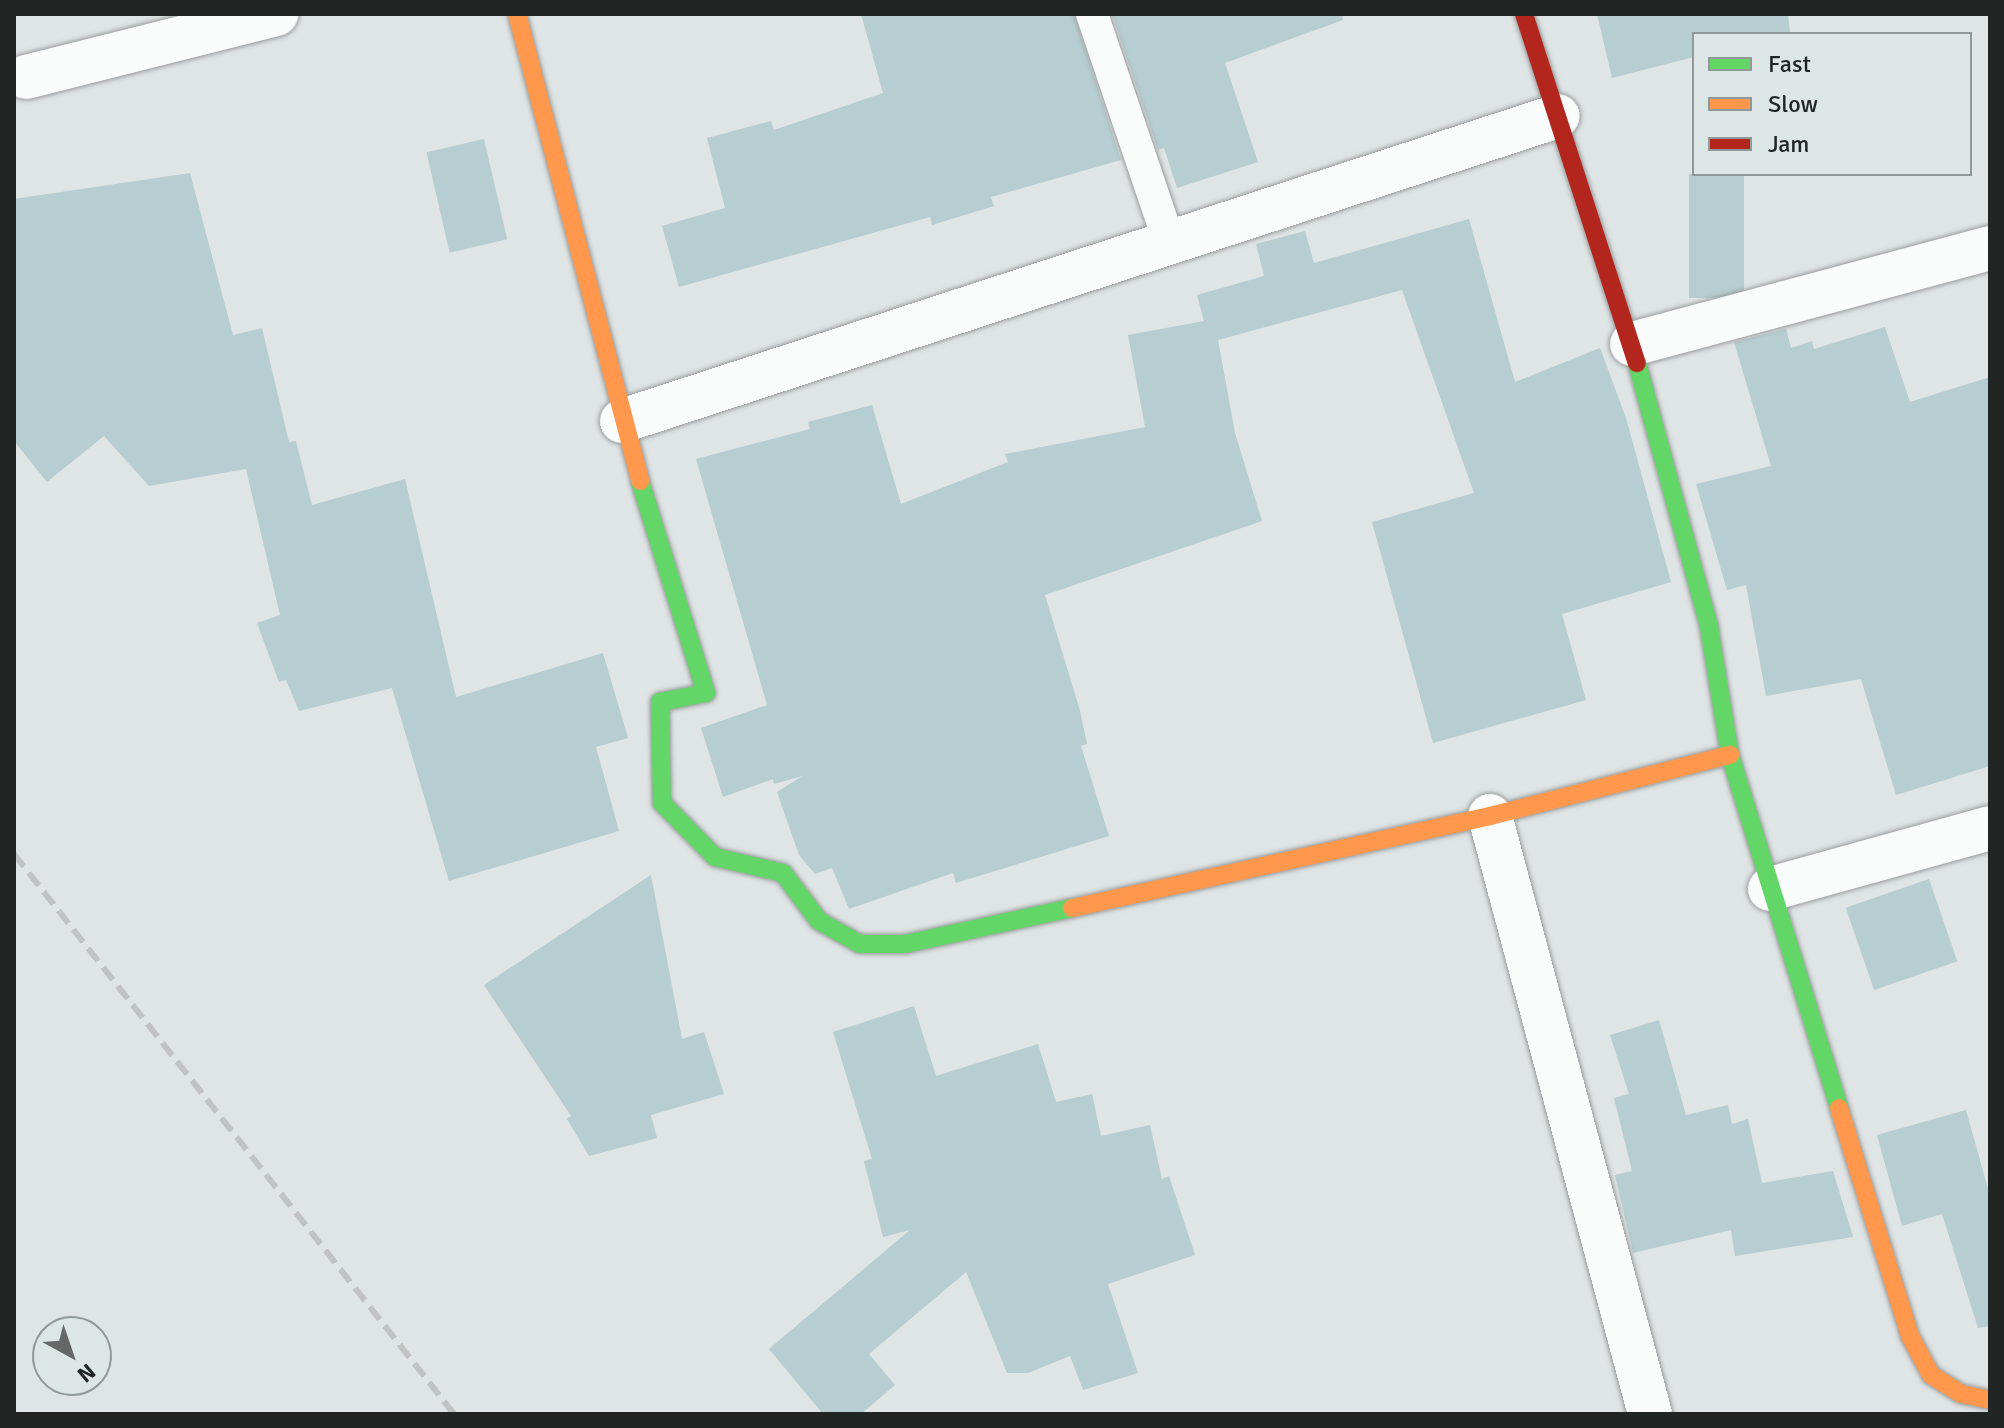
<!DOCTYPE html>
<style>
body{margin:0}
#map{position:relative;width:2004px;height:1428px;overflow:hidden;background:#dfe4e4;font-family:Signika,sans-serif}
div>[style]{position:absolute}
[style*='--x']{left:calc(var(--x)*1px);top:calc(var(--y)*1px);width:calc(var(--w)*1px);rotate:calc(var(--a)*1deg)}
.building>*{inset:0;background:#b6cdd1;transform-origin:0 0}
.roads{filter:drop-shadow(0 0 2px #999c9c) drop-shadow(0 0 2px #999c9c)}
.lane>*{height:32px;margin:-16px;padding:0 16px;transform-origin:16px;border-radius:16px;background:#fafbfb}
.street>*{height:44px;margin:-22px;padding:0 22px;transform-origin:22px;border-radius:22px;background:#fafbfb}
.fast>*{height:18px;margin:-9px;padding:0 9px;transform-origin:9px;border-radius:9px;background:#63d668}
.slow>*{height:18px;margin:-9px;padding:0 9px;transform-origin:9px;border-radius:9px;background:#ff974d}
.jam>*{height:18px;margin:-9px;padding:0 9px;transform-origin:9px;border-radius:9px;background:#b3261e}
.rail>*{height:6px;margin-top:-3px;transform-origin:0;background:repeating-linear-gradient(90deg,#c1c3c3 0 16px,transparent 0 24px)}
span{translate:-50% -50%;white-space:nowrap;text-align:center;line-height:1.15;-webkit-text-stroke:7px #dce7e5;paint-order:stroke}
.frame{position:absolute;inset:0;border:16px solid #212524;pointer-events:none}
.legend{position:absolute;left:1692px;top:32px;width:280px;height:144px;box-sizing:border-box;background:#dce7e5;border:2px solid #919998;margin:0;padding:10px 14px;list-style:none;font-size:24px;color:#212524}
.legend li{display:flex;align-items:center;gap:16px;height:40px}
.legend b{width:40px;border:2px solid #919998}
.north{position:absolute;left:32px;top:1316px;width:80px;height:80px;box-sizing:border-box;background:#dce7e5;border:2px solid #919998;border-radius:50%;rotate:140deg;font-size:22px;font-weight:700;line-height:32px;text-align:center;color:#212524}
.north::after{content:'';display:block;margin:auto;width:28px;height:36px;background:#646867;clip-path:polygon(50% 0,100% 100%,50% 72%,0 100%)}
</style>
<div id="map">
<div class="building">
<i style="clip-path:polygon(861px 14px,1074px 14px,1121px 160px,991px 197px,994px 206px,932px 225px,930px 217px,679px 287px,662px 226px,725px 208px,707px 138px,771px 121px,774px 130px,883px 93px)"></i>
<i style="clip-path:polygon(1112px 14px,1342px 14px,1343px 20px,1225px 63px,1258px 162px,1177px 188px,1164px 148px,1158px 150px)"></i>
<i style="clip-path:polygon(1597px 14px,1788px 14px,1790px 33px,1694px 34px,1694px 57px,1612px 78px)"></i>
<i style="left:484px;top:139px;width:103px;height:59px;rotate:77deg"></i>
<i style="clip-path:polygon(190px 173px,233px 335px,262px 328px,289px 442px,296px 441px,312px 505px,405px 479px,456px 697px,603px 653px,628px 738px,596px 747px,619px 831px,449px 881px,392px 688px,299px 711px,286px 680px,279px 682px,257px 623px,280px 615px,246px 469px,149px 486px,104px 436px,47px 482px,14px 441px,14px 199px)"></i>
<i style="left:1689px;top:174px;width:55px;height:124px"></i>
<i style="clip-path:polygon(1469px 219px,1515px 382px,1600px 348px,1626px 418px,1671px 582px,1562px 614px,1586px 700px,1433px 743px,1372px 522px,1474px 493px,1402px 290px,1218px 340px,1235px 433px,1262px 521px,1045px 595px,1080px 711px,1087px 744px,1081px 746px,1109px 836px,956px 883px,953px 873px,849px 909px,832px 868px,815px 874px,799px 855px,777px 792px,802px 776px,774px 784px,773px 779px,723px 797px,701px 728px,767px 705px,696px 459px,810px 429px,808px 422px,872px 405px,901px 504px,1008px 462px,1005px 454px,1145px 427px,1128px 335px,1204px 321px,1197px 295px,1264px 276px,1256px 244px,1305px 231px,1314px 263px)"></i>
<i style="clip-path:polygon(1885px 327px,1910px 402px,1990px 377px,1990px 766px,1896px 795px,1861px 679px,1766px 696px,1746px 585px,1727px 590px,1696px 484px,1771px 466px,1734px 342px,1786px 329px,1791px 348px,1812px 341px,1814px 349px)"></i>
<i style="clip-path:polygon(651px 875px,682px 1039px,704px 1032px,724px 1094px,651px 1115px,657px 1138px,589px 1156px,567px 1119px,571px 1116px,484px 985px)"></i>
<i style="left:1929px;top:879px;width:87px;height:88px;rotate:71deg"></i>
<i style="clip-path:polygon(914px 1006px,936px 1076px,1038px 1044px,1056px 1102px,1092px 1094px,1101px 1136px,1150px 1125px,1162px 1179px,1169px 1176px,1195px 1255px,1108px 1284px,1138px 1373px,1083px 1390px,1070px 1356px,1028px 1373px,1007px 1373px,966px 1272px,869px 1354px,895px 1385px,861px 1414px,823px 1414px,769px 1349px,910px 1230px,883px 1237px,864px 1161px,872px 1159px,833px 1032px)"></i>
<i style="clip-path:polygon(1659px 1020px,1686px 1115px,1728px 1105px,1732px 1124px,1748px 1119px,1762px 1183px,1833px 1171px,1853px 1237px,1735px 1256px,1731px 1230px,1633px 1253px,1615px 1175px,1632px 1171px,1614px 1098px,1629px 1094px,1610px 1035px)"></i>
<i style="clip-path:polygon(1966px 1110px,1990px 1196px,1990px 1326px,1978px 1328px,1942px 1214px,1902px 1226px,1877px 1135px)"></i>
</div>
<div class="roads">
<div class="lane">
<i style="--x:1092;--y:14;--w:241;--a:71.3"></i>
</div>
<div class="street">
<i style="--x:26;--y:77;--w:258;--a:-14.1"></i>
<i style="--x:1632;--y:344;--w:371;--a:-15"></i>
<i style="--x:622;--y:421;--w:984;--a:-18.05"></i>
<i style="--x:1490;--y:816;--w:619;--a:75.02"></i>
<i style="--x:1770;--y:889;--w:228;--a:-15.5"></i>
</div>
<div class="fast">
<i style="--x:1637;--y:363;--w:274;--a:74.7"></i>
<i style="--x:1709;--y:627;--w:130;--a:80.7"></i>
<i style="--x:1730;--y:755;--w:369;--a:72.8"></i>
<i style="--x:640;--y:481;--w:222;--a:72.7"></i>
<i style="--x:706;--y:693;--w:47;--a:168.9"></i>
<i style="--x:660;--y:702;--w:101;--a:88.9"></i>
<i style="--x:662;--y:803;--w:76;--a:45.5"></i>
<i style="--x:715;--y:857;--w:70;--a:13.2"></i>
<i style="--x:783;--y:873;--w:60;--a:53.1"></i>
<i style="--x:819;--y:921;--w:47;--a:29.3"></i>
<i style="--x:860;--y:944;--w:45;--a:0"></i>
<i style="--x:905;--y:944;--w:171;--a:-12.2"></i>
</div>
<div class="slow">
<i style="--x:517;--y:14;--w:483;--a:75.2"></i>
<i style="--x:1072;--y:908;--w:428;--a:-12.4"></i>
<i style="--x:1490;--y:816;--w:248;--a:-14.3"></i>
<i style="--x:1839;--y:1108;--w:239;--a:72.7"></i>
<i style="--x:1910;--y:1336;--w:44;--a:61.7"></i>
<i style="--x:1931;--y:1375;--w:36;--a:32"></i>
<i style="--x:1962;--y:1394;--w:29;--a:12"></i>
</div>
<div class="jam">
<i style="--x:1524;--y:14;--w:367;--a:72.1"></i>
</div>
</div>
<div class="rail">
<i style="--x:14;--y:854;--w:712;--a:51.84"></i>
</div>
<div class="frame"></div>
<ul class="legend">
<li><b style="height:10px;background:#63d668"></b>Fast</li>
<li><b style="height:10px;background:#ff974d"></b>Slow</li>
<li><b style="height:10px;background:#b3261e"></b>Jam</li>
</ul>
<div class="north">N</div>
</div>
